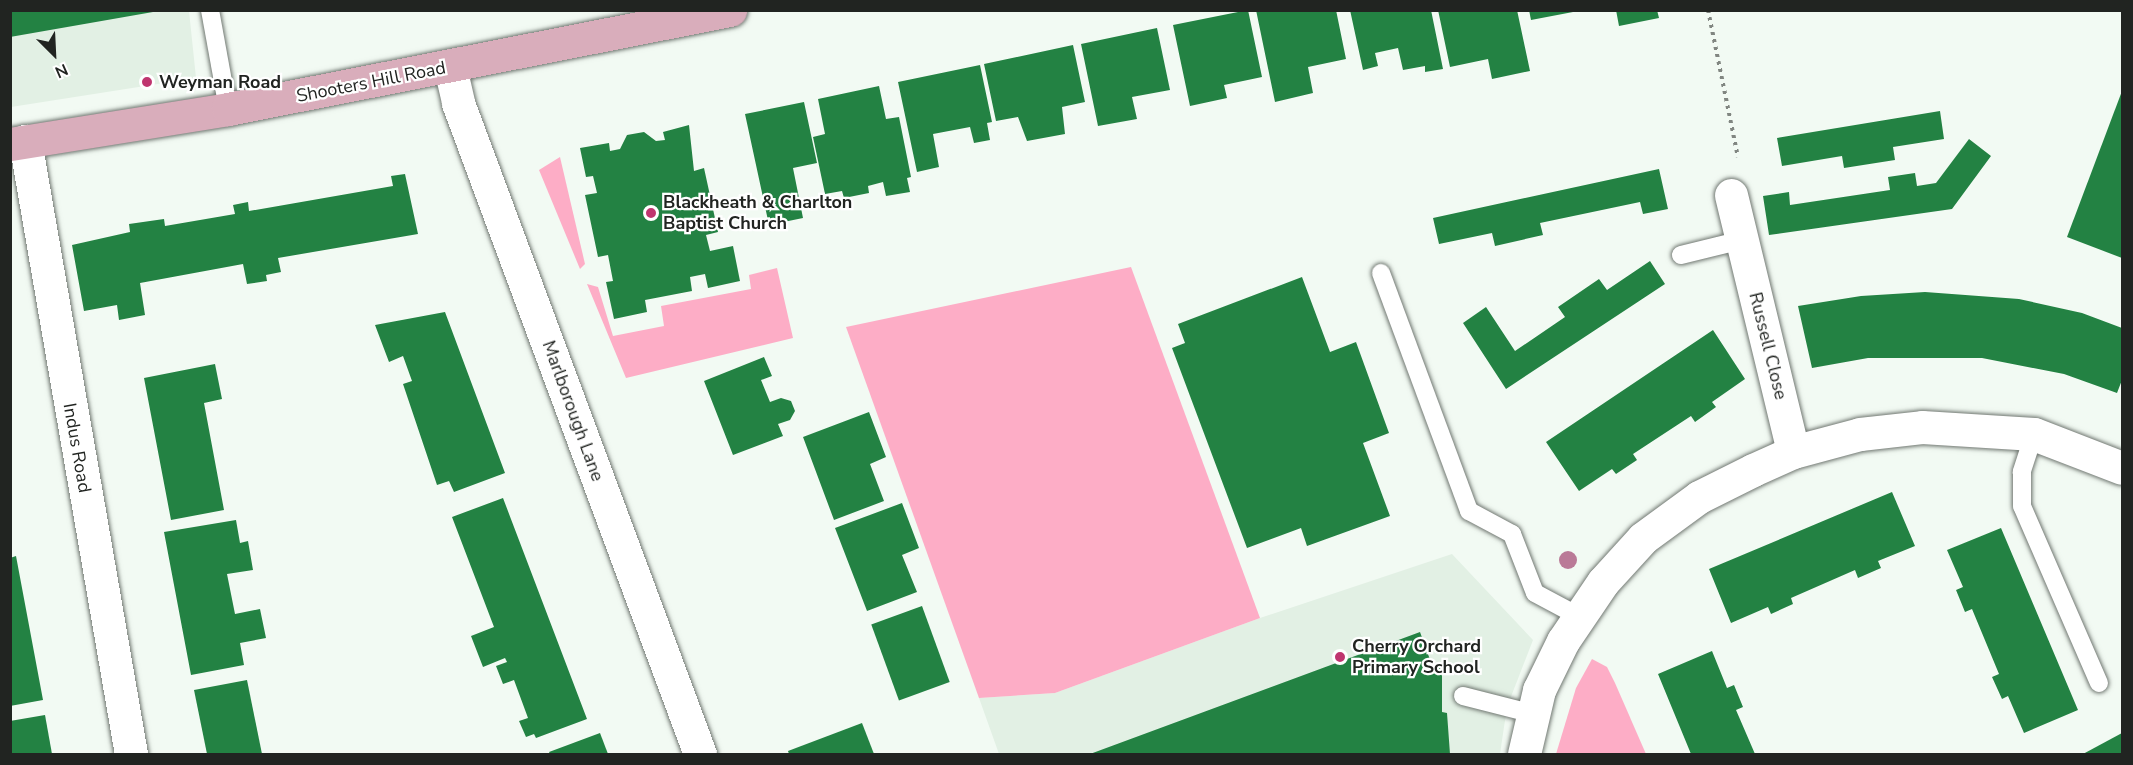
<!DOCTYPE html>
<style>
body{margin:0}
#map{position:relative;width:2133px;height:765px;overflow:hidden;background:#f2faf3;font-family:"Nunito Sans",sans-serif}
div>[style]{position:absolute}
[style*='--x']{left:calc(var(--x)*1px);top:calc(var(--y)*1px);width:calc(var(--w)*1px);rotate:calc(var(--a)*1deg)}
.built>*{inset:0;background:#e2f0e4}
.green>*{inset:0;background:#fdadc6}
.building>*{inset:0;background:#238243;transform-origin:0 0}
.path>*{height:4px;margin-top:-2px;transform-origin:0;background:repeating-linear-gradient(90deg,#818681 0 3px,transparent 0 7.5px)}
.roads{filter:drop-shadow(0 0 2px #717872) drop-shadow(0 0 2px #717872)}
.lane>*{height:18px;margin:-9px;padding:0 9px;transform-origin:9px;border-radius:9px;background:#fff}
.street>*{height:33px;margin:-16.5px;padding:0 16.5px;transform-origin:16.5px;border-radius:16.5px;background:#fff}
.primary>*{height:33px;margin:-16.5px;padding:0 16.5px;transform-origin:16.5px;border-radius:16.5px;background:#d9adbb}
.trees>*{width:18px;height:18px;margin:-9px;border-radius:50%;background:#ba7a97}
.dots>*{width:16px;height:16px;translate:-50% -50%;box-sizing:border-box;border:3px solid #fff;border-radius:50%}
span{translate:-50% -50%;white-space:nowrap;text-align:center;line-height:1.15;-webkit-text-stroke:4.5px #fff;paint-order:stroke}
.poi-label{font-size:18px;color:#212421;font-weight:700}
.left{translate:0 -50%;text-align:left}
.street-label{font-size:18px;color:#212421}
.frame{position:absolute;inset:0;border:12px solid #212421;pointer-events:none}
.north{position:absolute;left:24px;top:24px;width:60px;height:60px;-webkit-text-stroke:4px #fff;paint-order:stroke;rotate:156deg;font-size:16px;font-weight:700;line-height:24px;text-align:center;color:#212421}
.north::after{content:'';display:block;margin:auto;width:21px;height:27px;background:#212421;clip-path:polygon(50% 0,100% 100%,50% 72%,0 100%)}
</style>
<div id="map">
<div class="built">
<i style="clip-path:polygon(11px 11px,189px 11px,196px 78px,11px 107px)"></i>
<i style="clip-path:polygon(1452px 554px,1533px 640px,1507px 707px,1500px 754px,999px 754px,979px 698px,1055px 693px,1260px 618px)"></i>
</div>
<div class="green">
<i style="clip-path:polygon(560px 157px,585px 264px,580px 269px,539px 170px)"></i>
<i style="clip-path:polygon(1131px 267px,1260px 618px,1055px 693px,979px 698px,846px 327px)"></i>
<i style="clip-path:polygon(777px 268px,793px 338px,626px 378px,587px 284px,598px 287px,613px 336px,664px 326px,661px 306px,751px 289px,749px 275px)"></i>
<i style="clip-path:polygon(1592px 659px,1607px 667px,1615px 683px,1646px 754px,1556px 754px,1576px 688px)"></i>
</div>
<div class="building">
<i style="clip-path:polygon(10px 10px,153px 10px,153px 12px,10px 37px)"></i>
<i style="clip-path:polygon(1248px 10px,1262px 77px,1224px 85px,1227px 98px,1190px 106px,1173px 25px)"></i>
<i style="clip-path:polygon(1256px 10px,1336px 10px,1346px 59px,1308px 67px,1313px 93px,1275px 102px)"></i>
<i style="clip-path:polygon(1350px 10px,1431px 10px,1443px 69px,1425px 72px,1425px 66px,1403px 70px,1398px 48px,1375px 53px,1378px 66px,1363px 70px)"></i>
<i style="clip-path:polygon(1438px 10px,1517px 10px,1530px 71px,1492px 79px,1488px 59px,1450px 67px)"></i>
<i style="clip-path:polygon(1529px 10px,1573px 10px,1573px 12px,1531px 20px)"></i>
<i style="clip-path:polygon(1616px 10px,1657px 10px,1659px 18px,1619px 26px)"></i>
<i style="clip-path:polygon(1157px 28px,1170px 90px,1132px 97px,1137px 119px,1098px 126px,1081px 44px)"></i>
<i style="clip-path:polygon(1073px 45px,1085px 102px,1062px 107px,1065px 134px,1027px 141px,1018px 117px,996px 121px,984px 64px)"></i>
<i style="clip-path:polygon(980px 65px,992px 122px,987px 123px,990px 140px,974px 143px,970px 127px,933px 134px,939px 167px,917px 172px,898px 82px)"></i>
<i style="clip-path:polygon(879px 86px,886px 119px,899px 117px,911px 177px,907px 178px,910px 192px,886px 196px,883px 182px,868px 186px,869px 193px,844px 198px,842px 191px,825px 194px,813px 137px,825px 134px,818px 99px)"></i>
<i style="clip-path:polygon(2122px 91px,2122px 258px,2067px 237px)"></i>
<i style="clip-path:polygon(804px 102px,817px 163px,793px 168px,803px 218px,769px 225px,745px 114px)"></i>
<i style="clip-path:polygon(1940px 111px,1944px 139px,1893px 147px,1895px 160px,1844px 168px,1842px 156px,1782px 166px,1777px 138px)"></i>
<i style="clip-path:polygon(689px 125px,694px 171px,704px 168px,718px 232px,706px 235px,710px 251px,733px 246px,740px 281px,708px 288px,705px 274px,690px 277px,692px 291px,645px 300px,647px 312px,614px 319px,606px 282px,613px 281px,608px 255px,598px 257px,585px 195px,597px 193px,593px 176px,586px 177px,580px 148px,609px 143px,610px 151px,620px 149px,627px 135px,644px 132px,656px 141px,665px 140px,663px 132px)"></i>
<i style="clip-path:polygon(1969px 139px,1991px 156px,1952px 209px,1769px 235px,1763px 196px,1789px 192px,1790px 205px,1890px 190px,1888px 177px,1915px 173px,1917px 186px,1936px 183px)"></i>
<i style="clip-path:polygon(1659px 169px,1668px 209px,1643px 214px,1640px 202px,1540px 223px,1543px 235px,1495px 246px,1492px 233px,1439px 244px,1433px 218px)"></i>
<i style="clip-path:polygon(405px 174px,418px 234px,278px 258px,281px 272px,266px 275px,267px 281px,247px 284px,243px 264px,140px 283px,145px 315px,119px 320px,117px 305px,84px 311px,72px 245px,130px 232px,129px 224px,164px 219px,165px 226px,235px 214px,233px 205px,248px 202px,249px 211px,393px 186px,391px 176px)"></i>
<i style="clip-path:polygon(1650px 261px,1665px 284px,1506px 389px,1463px 323px,1486px 307px,1515px 351px,1565px 317px,1558px 307px,1599px 279px,1607px 290px)"></i>
<i style="clip-path:polygon(1302px 277px,1330px 352px,1356px 342px,1389px 433px,1363px 443px,1390px 516px,1307px 546px,1301px 528px,1247px 548px,1172px 348px,1185px 343px,1178px 324px)"></i>
<i style="clip-path:polygon(1925px 292px,2019px 299px,2082px 313px,2122px 328px,2122px 380px,2117px 393px,2064px 374px,1982px 358px,1868px 358px,1812px 368px,1798px 306px,1861px 296px)"></i>
<i style="clip-path:polygon(445px 312px,505px 473px,454px 492px,449px 481px,437px 485px,403px 384px,412px 381px,403px 356px,389px 362px,375px 325px)"></i>
<i style="clip-path:polygon(1713px 330px,1745px 379px,1712px 402px,1716px 407px,1695px 422px,1691px 416px,1633px 454px,1637px 460px,1616px 474px,1612px 469px,1579px 491px,1546px 442px)"></i>
<i style="clip-path:polygon(764px 357px,772px 376px,761px 380px,770px 402px,781px 398px,791px 401px,795px 411px,790px 420px,778px 424px,783px 436px,733px 455px,704px 381px)"></i>
<i style="clip-path:polygon(215px 364px,222px 399px,204px 403px,224px 510px,171px 520px,144px 378px)"></i>
<i style="clip-path:polygon(869px 412px,886px 457px,870px 464px,884px 501px,834px 520px,803px 437px)"></i>
<i style="clip-path:polygon(1892px 492px,1915px 546px,1878px 561px,1881px 568px,1858px 578px,1855px 570px,1791px 598px,1793px 604px,1771px 614px,1768px 607px,1731px 623px,1709px 569px)"></i>
<i style="clip-path:polygon(503px 498px,587px 719px,536px 738px,534px 734px,526px 737px,519px 721px,528px 718px,514px 680px,503px 684px,496px 666px,507px 662px,505px 658px,483px 667px,471px 636px,494px 627px,452px 517px)"></i>
<i style="clip-path:polygon(902px 503px,919px 548px,902px 555px,917px 592px,867px 611px,835px 528px)"></i>
<i style="clip-path:polygon(236px 520px,240px 543px,248px 541px,253px 570px,227px 574px,235px 614px,260px 609px,266px 638px,240px 643px,244px 665px,191px 675px,164px 532px)"></i>
<i style="clip-path:polygon(2001px 528px,2078px 710px,2024px 733px,2008px 696px,2002px 699px,1992px 677px,1999px 674px,1972px 609px,1965px 612px,1956px 590px,1963px 587px,1947px 550px)"></i>
<i style="clip-path:polygon(16px 556px,43px 700px,10px 706px,10px 558px)"></i>
<i style="left:922px;top:606px;width:81px;height:54px;rotate:70deg"></i>
<i style="clip-path:polygon(1420px 632px,1433px 668px,1442px 664px,1442px 712px,1447px 713px,1450px 754px,1090px 754px)"></i>
<i style="clip-path:polygon(1712px 651px,1727px 688px,1734px 685px,1743px 707px,1736px 710px,1755px 754px,1691px 754px,1658px 674px)"></i>
<i style="clip-path:polygon(247px 680px,262px 754px,207px 754px,194px 690px)"></i>
<i style="clip-path:polygon(45px 715px,52px 754px,10px 754px,10px 721px)"></i>
<i style="clip-path:polygon(862px 723px,874px 754px,789px 754px,788px 751px)"></i>
<i style="clip-path:polygon(600px 733px,608px 754px,550px 754px,549px 752px)"></i>
<i style="clip-path:polygon(2122px 733px,2122px 754px,2083px 754px)"></i>
</div>
<div class="path">
<i style="--x:1708;--y:10;--w:150;--a:78.5"></i>
</div>
<div class="roads">
<div class="lane">
<i style="--x:210;--y:10;--w:101;--a:79.7"></i>
<i style="--x:1681;--y:255;--w:63;--a:-13.8"></i>
<i style="--x:1381;--y:273;--w:254;--a:69.7"></i>
<i style="--x:1469;--y:511;--w:49;--a:28.1"></i>
<i style="--x:1512;--y:534;--w:63;--a:68.7"></i>
<i style="--x:1535;--y:593;--w:51;--a:28.1"></i>
<i style="--x:2034;--y:434;--w:40;--a:108"></i>
<i style="--x:2022;--y:472;--w:34;--a:90"></i>
<i style="--x:2022;--y:506;--w:193;--a:66.5"></i>
<i style="--x:1463;--y:696;--w:73;--a:14.2"></i>
</div>
<div class="street">
<i style="--x:450;--y:67;--w:37;--a:77"></i>
<i style="--x:458;--y:103;--w:695;--a:69.61"></i>
<i style="--x:25;--y:141;--w:622;--a:80.19"></i>
<i style="--x:1731;--y:195;--w:264;--a:76.4"></i>
<i style="--x:1524;--y:754;--w:66;--a:-76.8"></i>
<i style="--x:1539;--y:690;--w:55;--a:-63.9"></i>
<i style="--x:1563;--y:641;--w:71;--a:-55.9"></i>
<i style="--x:1603;--y:582;--w:59;--a:-47.7"></i>
<i style="--x:1643;--y:538;--w:69;--a:-36.2"></i>
<i style="--x:1699;--y:497;--w:60;--a:-26.6"></i>
<i style="--x:1753;--y:470;--w:44;--a:-24.2"></i>
<i style="--x:1793;--y:452;--w:69;--a:-15"></i>
<i style="--x:1860;--y:434;--w:62;--a:-6.4"></i>
<i style="--x:1922;--y:427;--w:112;--a:3.6"></i>
<i style="--x:2034;--y:434;--w:94;--a:21.1"></i>
</div>
<div class="primary">
<i style="--x:10;--y:144;--w:221;--a:-9.1"></i>
<i style="--x:228;--y:109;--w:512;--a:-11.16"></i>
</div>
</div>
<div class="trees">
<i style="left:1568px;top:560px"></i>
</div>
<div class="dots">
<i style="left:147px;top:82px;background:#bf356f"></i>
<i style="left:651px;top:213px;background:#bf356f"></i>
<i style="left:1340px;top:657px;background:#bf356f"></i>
</div>
<div class="poi-label">
<span class="left" style="left:159px;top:82px">Weyman Road</span>
<span class="left" style="left:663px;top:213px">Blackheath &amp; Charlton<br>Baptist Church</span>
<span class="left" style="left:1352px;top:657px">Cherry Orchard<br>Primary School</span>
</div>
<div class="street-label">
<span style="left:371px;top:82px;rotate:-11deg">Shooters Hill Road</span>
<span style="left:1768px;top:346px;rotate:76deg">Russell Close</span>
<span style="left:573px;top:411px;rotate:70deg">Marlborough Lane</span>
<span style="left:77px;top:448px;rotate:80deg">Indus Road</span>
</div>
<div class="frame"></div>
<div class="north">N</div>
</div>
